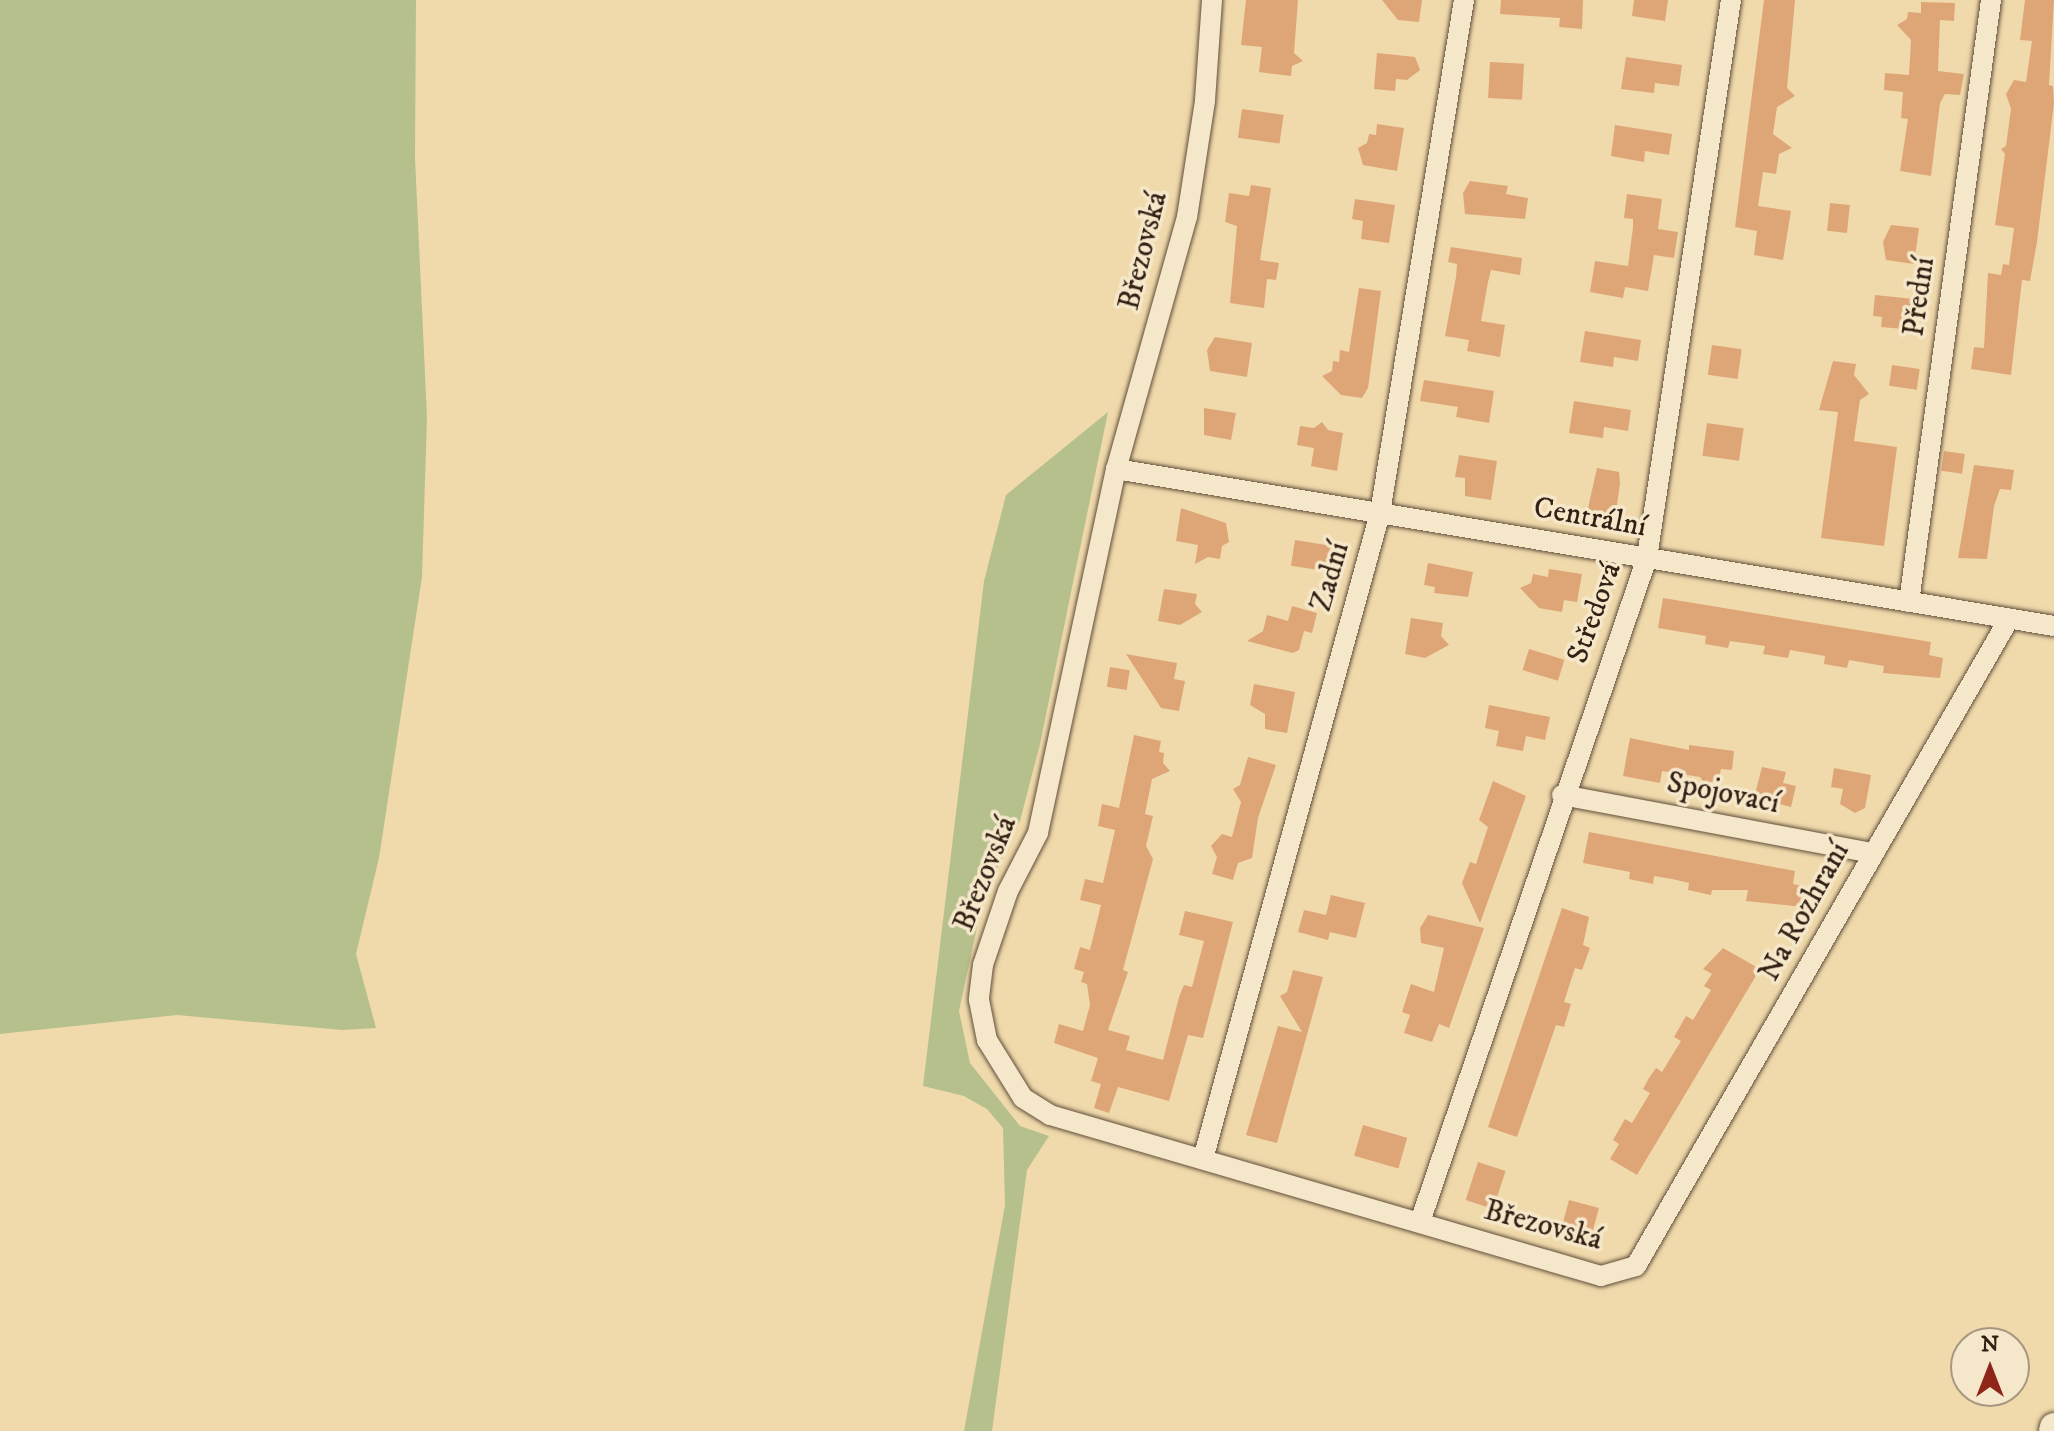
<!DOCTYPE html>
<meta charset="utf-8">
<style>
body{margin:0}
#map{position:relative;width:2054px;height:1431px;overflow:hidden;background:#f0daac;font-family:"IM FELL DW Pica",serif}
div>[style]{position:absolute}
[style*='--x']{left:calc(var(--x)*1px);top:calc(var(--y)*1px);width:calc(var(--w)*1px);rotate:calc(var(--a)*1deg)}
.green>*{inset:0;background:#b6c08d}
.building>*{inset:0;background:#dea677;transform-origin:0 0}
.roads{filter:drop-shadow(0 0 2px #624e3b) drop-shadow(0 0 2px #624e3b)}
.street>*{height:20px;margin:-10px;padding:0 10px;transform-origin:10px;border-radius:10px;background:#f5e7c9}
.secondary>*{height:28px;margin:-14px;padding:0 14px;transform-origin:14px;border-radius:14px;background:#f5e7c9}
span{translate:-50% -50%;white-space:nowrap;text-align:center;line-height:1.15;-webkit-text-stroke:7px #f5e7c9;paint-order:stroke}
.street-label{font-size:30px;color:#332015}
.north{position:absolute;left:1950px;top:1327px;width:80px;height:80px;box-sizing:border-box;background:#f5e7c9;border:2px solid #a79781;border-radius:50%;rotate:0deg;font-size:22px;font-weight:700;line-height:32px;text-align:center;color:#332015}
.north::after{content:'';display:block;margin:auto;width:28px;height:36px;background:#8f2418;clip-path:polygon(50% 0,100% 100%,50% 72%,0 100%)}
</style>
<div id="map">
<div class="green">
<i style="clip-path:polygon(0 0,416px 0,415px 158px,427px 417px,422px 577px,379px 858px,356px 954px,376px 1028px,342px 1030px,177px 1015px,0 1034px)"></i>
<i style="clip-path:polygon(1108px 412px,1040px 744px,1020px 821px,984px 895px,959px 1011px,970px 1063px,1020px 1126px,1049px 1136px,1027px 1170px,992px 1431px,964px 1431px,1005px 1205px,1003px 1128px,987px 1109px,964px 1096px,923px 1086px,984px 581px,1006px 495px)"></i>
</div>
<div class="building">
<i style="clip-path:polygon(1246px 0,1298px 0,1294px 53px,1303px 61px,1292px 66px,1291px 76px,1259px 72px,1262px 47px,1241px 45px)"></i>
<i style="clip-path:polygon(1382px 0,1422px 0,1419px 22px,1398px 20px)"></i>
<i style="clip-path:polygon(1501px 0,1583px 0,1582px 29px,1559px 27px,1560px 18px,1500px 14px)"></i>
<i style="clip-path:polygon(1634px 0,1668px 0,1665px 21px,1632px 16px)"></i>
<i style="clip-path:polygon(1764px 0,1795px 0,1787px 88px,1795px 96px,1777px 107px,1773px 134px,1792px 148px,1779px 154px,1776px 174px,1763px 172px,1758px 206px,1791px 211px,1783px 260px,1754px 255px,1757px 231px,1735px 227px)"></i>
<i style="clip-path:polygon(2025px 0,2054px 0,2049px 85px,2053px 86px,2054px 103px,2037px 242px,2030px 281px,2022px 280px,2011px 375px,1971px 369px,1974px 347px,1984px 348px,1988px 273px,2001px 275px,2003px 264px,2009px 265px,2014px 228px,1995px 225px,2005px 154px,2001px 149px,2006px 146px,2011px 109px,2006px 94px,2014px 80px,2026px 82px,2032px 41px,2020px 40px)"></i>
<i style="clip-path:polygon(1921px 2px,1955px 3px,1954px 21px,1940px 20px,1938px 71px,1964px 74px,1960px 95px,1945px 94px,1940px 103px,1931px 176px,1900px 171px,1908px 119px,1901px 118px,1903px 92px,1884px 90px,1885px 73px,1909px 75px,1911px 40px,1897px 25px,1907px 19px,1908px 12px,1921px 13px)"></i>
<i style="clip-path:polygon(1377px 53px,1415px 57px,1420px 70px,1407px 80px,1396px 79px,1395px 91px,1374px 89px)"></i>
<i style="clip-path:polygon(1626px 57px,1682px 65px,1679px 86px,1655px 83px,1654px 93px,1621px 89px)"></i>
<i style="left:1490px;top:62px;width:34px;height:36px;rotate:3deg"></i>
<i style="left:1242px;top:109px;width:42px;height:29px;rotate:8deg"></i>
<i style="clip-path:polygon(1377px 124px,1404px 128px,1397px 171px,1363px 165px,1358px 148px,1367px 143px,1369px 134px,1376px 135px)"></i>
<i style="clip-path:polygon(1615px 125px,1672px 134px,1669px 155px,1645px 151px,1644px 162px,1611px 156px)"></i>
<i style="clip-path:polygon(1470px 181px,1508px 186px,1506px 194px,1528px 198px,1525px 219px,1465px 214px,1463px 193px)"></i>
<i style="clip-path:polygon(1251px 185px,1271px 188px,1260px 260px,1279px 263px,1276px 280px,1267px 279px,1264px 308px,1230px 303px,1237px 226px,1225px 222px,1229px 193px,1249px 196px)"></i>
<i style="clip-path:polygon(1627px 194px,1662px 199px,1658px 229px,1678px 232px,1674px 258px,1654px 255px,1648px 291px,1625px 287px,1623px 298px,1590px 292px,1595px 261px,1628px 266px,1633px 227px,1633px 219px,1624px 218px)"></i>
<i style="clip-path:polygon(1355px 199px,1395px 205px,1389px 243px,1361px 239px,1363px 221px,1352px 219px)"></i>
<i style="left:1830px;top:203px;width:20px;height:28px;rotate:6deg"></i>
<i style="clip-path:polygon(1891px 225px,1919px 228px,1914px 264px,1886px 260px,1883px 242px)"></i>
<i style="clip-path:polygon(1451px 247px,1522px 258px,1520px 275px,1491px 270px,1488px 282px,1481px 321px,1505px 325px,1500px 357px,1467px 351px,1469px 340px,1445px 336px,1456px 277px,1457px 264px,1448px 262px)"></i>
<i style="clip-path:polygon(1359px 288px,1381px 291px,1368px 388px,1362px 398px,1341px 395px,1322px 376px,1332px 371px,1333px 361px,1339px 362px,1340px 350px,1349px 352px)"></i>
<i style="clip-path:polygon(1875px 295px,1914px 299px,1911px 320px,1904px 319px,1903px 329px,1881px 327px,1882px 317px,1873px 316px)"></i>
<i style="clip-path:polygon(1585px 331px,1641px 340px,1638px 361px,1614px 357px,1613px 367px,1580px 362px)"></i>
<i style="clip-path:polygon(1215px 337px,1252px 343px,1247px 377px,1210px 371px,1207px 350px)"></i>
<i style="left:1712px;top:345px;width:30px;height:30px;rotate:8deg"></i>
<i style="clip-path:polygon(1833px 361px,1856px 364px,1854px 375px,1869px 394px,1860px 400px,1854px 441px,1897px 447px,1884px 546px,1821px 538px,1838px 412px,1819px 410px)"></i>
<i style="left:1892px;top:365px;width:28px;height:21px;rotate:8deg"></i>
<i style="clip-path:polygon(1424px 380px,1494px 391px,1489px 423px,1456px 417px,1458px 407px,1420px 401px)"></i>
<i style="clip-path:polygon(1574px 401px,1631px 410px,1628px 431px,1604px 427px,1603px 438px,1569px 433px)"></i>
<i style="clip-path:polygon(1204px 408px,1236px 413px,1231px 440px,1204px 435px)"></i>
<i style="clip-path:polygon(1322px 422px,1328px 430px,1343px 433px,1337px 471px,1311px 466px,1314px 448px,1297px 445px,1300px 426px,1314px 428px)"></i>
<i style="left:1707px;top:423px;width:37px;height:33px;rotate:8deg"></i>
<i style="left:1944px;top:451px;width:21px;height:20px;rotate:8deg"></i>
<i style="clip-path:polygon(1459px 455px,1497px 461px,1491px 500px,1465px 496px,1465px 478px,1455px 477px)"></i>
<i style="clip-path:polygon(1974px 465px,2014px 470px,2011px 490px,2000px 489px,1994px 506px,1987px 559px,1958px 558px)"></i>
<i style="clip-path:polygon(1597px 468px,1619px 472px,1620px 483px,1616px 513px,1601px 517px,1588px 508px)"></i>
<i style="clip-path:polygon(1181px 508px,1226px 523px,1229px 542px,1222px 546px,1220px 559px,1208px 557px,1195px 564px,1198px 545px,1176px 541px)"></i>
<i style="left:1295px;top:540px;width:36px;height:26px;rotate:9deg"></i>
<i style="clip-path:polygon(1428px 563px,1473px 572px,1468px 597px,1434px 593px,1435px 587px,1424px 585px)"></i>
<i style="clip-path:polygon(1549px 569px,1582px 574px,1577px 602px,1564px 600px,1562px 612px,1539px 608px,1520px 588px,1531px 583px,1533px 574px,1548px 577px)"></i>
<i style="clip-path:polygon(1164px 589px,1197px 594px,1195px 604px,1202px 612px,1180px 625px,1158px 621px)"></i>
<i style="clip-path:polygon(1663px 598px,1931px 642px,1929px 655px,1943px 658px,1940px 678px,1883px 673px,1884px 666px,1849px 660px,1847px 668px,1824px 664px,1825px 656px,1790px 650px,1788px 658px,1763px 654px,1765px 646px,1730px 641px,1728px 648px,1705px 644px,1706px 636px,1658px 628px)"></i>
<i style="clip-path:polygon(1292px 606px,1317px 613px,1312px 633px,1304px 631px,1299px 650px,1293px 653px,1247px 641px,1263px 631px,1267px 615px,1288px 621px)"></i>
<i style="clip-path:polygon(1411px 618px,1443px 623px,1441px 636px,1449px 645px,1425px 658px,1405px 654px)"></i>
<i style="left:1529px;top:649px;width:37px;height:22px;rotate:17deg"></i>
<i style="clip-path:polygon(1126px 654px,1177px 663px,1174px 679px,1185px 681px,1179px 711px,1161px 708px)"></i>
<i style="left:1110px;top:667px;width:20px;height:20px;rotate:9deg"></i>
<i style="clip-path:polygon(1254px 684px,1295px 692px,1287px 733px,1265px 729px,1265px 714px,1250px 705px)"></i>
<i style="clip-path:polygon(1489px 705px,1550px 717px,1545px 740px,1526px 736px,1523px 751px,1496px 746px,1499px 731px,1485px 728px)"></i>
<i style="clip-path:polygon(1134px 735px,1161px 741px,1159px 752px,1164px 753px,1163px 763px,1170px 771px,1152px 779px,1145px 814px,1153px 816px,1146px 846px,1153px 859px,1123px 970px,1128px 972px,1108px 1030px,1130px 1036px,1126px 1050px,1163px 1060px,1179px 997px,1184px 985px,1192px 987px,1204px 941px,1179px 935px,1185px 911px,1233px 922px,1203px 1038px,1188px 1035px,1169px 1101px,1118px 1087px,1109px 1113px,1094px 1108px,1101px 1084px,1091px 1081px,1098px 1058px,1054px 1043px,1059px 1024px,1083px 1031px,1090px 1005px,1087px 984px,1081px 982px,1084px 972px,1074px 969px,1080px 947px,1090px 950px,1101px 905px,1080px 900px,1085px 879px,1103px 883px,1115px 830px,1098px 826px,1102px 804px,1119px 808px)"></i>
<i style="clip-path:polygon(1630px 738px,1689px 750px,1689px 745px,1734px 751px,1732px 770px,1721px 769px,1719px 779px,1705px 784px,1700px 777px,1662px 771px,1660px 783px,1623px 776px)"></i>
<i style="clip-path:polygon(1248px 757px,1276px 765px,1258px 818px,1252px 858px,1238px 863px,1233px 880px,1212px 874px,1217px 857px,1211px 846px,1222px 834px,1232px 837px,1241px 802px,1233px 789px,1240px 785px)"></i>
<i style="clip-path:polygon(1762px 767px,1786px 772px,1783px 783px,1796px 786px,1791px 807px,1754px 798px)"></i>
<i style="clip-path:polygon(1834px 768px,1871px 775px,1865px 808px,1855px 813px,1840px 804px,1843px 789px,1831px 787px)"></i>
<i style="clip-path:polygon(1493px 781px,1526px 796px,1480px 923px,1462px 883px,1470px 862px,1476px 864px,1488px 827px,1479px 820px)"></i>
<i style="clip-path:polygon(1589px 832px,1795px 871px,1793px 884px,1807px 887px,1803px 907px,1746px 901px,1748px 890px,1712px 890px,1711px 895px,1688px 890px,1689px 883px,1672px 879px,1654px 876px,1653px 884px,1629px 879px,1630px 872px,1583px 863px)"></i>
<i style="clip-path:polygon(1331px 895px,1365px 903px,1356px 938px,1330px 932px,1328px 940px,1298px 932px,1304px 910px,1326px 915px)"></i>
<i style="clip-path:polygon(1562px 908px,1589px 917px,1583px 945px,1590px 948px,1582px 970px,1575px 968px,1564px 1002px,1571px 1004px,1564px 1027px,1556px 1025px,1517px 1137px,1488px 1127px)"></i>
<i style="clip-path:polygon(1428px 915px,1484px 928px,1449px 1028px,1439px 1024px,1432px 1042px,1404px 1033px,1410px 1015px,1402px 1012px,1411px 984px,1434px 992px,1444px 948px,1421px 943px,1420px 928px)"></i>
<i style="clip-path:polygon(1723px 948px,1760px 969px,1637px 1175px,1610px 1159px,1619px 1144px,1613px 1140px,1625px 1119px,1632px 1123px,1650px 1093px,1643px 1089px,1649px 1078px,1656px 1068px,1662px 1072px,1681px 1041px,1674px 1037px,1686px 1016px,1693px 1020px,1711px 990px,1704px 986px,1712px 974px,1703px 969px)"></i>
<i style="clip-path:polygon(1293px 970px,1323px 977px,1277px 1143px,1246px 1135px,1278px 1026px,1302px 1032px,1280px 996px,1287px 992px)"></i>
<i style="left:1363px;top:1125px;width:46px;height:32px;rotate:16deg"></i>
<i style="left:1478px;top:1162px;width:29px;height:40px;rotate:18deg"></i>
<i style="left:1569px;top:1200px;width:31px;height:35px;rotate:15deg"></i>
</div>
<div class="roads">
<div class="street">
<i style="--x:1212;--y:0;--w:101;--a:94"></i>
<i style="--x:1205;--y:101;--w:117;--a:98.8"></i>
<i style="--x:1187;--y:217;--w:262;--a:105.7"></i>
<i style="--x:1116;--y:469;--w:372;--a:102.1"></i>
<i style="--x:1038;--y:833;--w:65;--a:117.3"></i>
<i style="--x:1008;--y:891;--w:78;--a:108.7"></i>
<i style="--x:983;--y:965;--w:35;--a:97"></i>
<i style="--x:979;--y:1000;--w:41;--a:78.7"></i>
<i style="--x:987;--y:1040;--w:68;--a:58.2"></i>
<i style="--x:1023;--y:1098;--w:32;--a:32"></i>
<i style="--x:1050;--y:1115;--w:574;--a:16.29"></i>
<i style="--x:1601;--y:1276;--w:36;--a:-16"></i>
<i style="--x:1636;--y:1266;--w:747;--a:-60.04"></i>
<i style="--x:1116;--y:469;--w:951;--a:9.5"></i>
<i style="--x:1909;--y:602;--w:608;--a:-82.24"></i>
<i style="--x:1562;--y:795;--w:315;--a:10.6"></i>
<i style="--x:1203;--y:1159;--w:670;--a:-74.68"></i>
<i style="--x:1380;--y:513;--w:520;--a:-80.7"></i>
<i style="--x:1420;--y:1222;--w:702;--a:-71.13"></i>
<i style="--x:1647;--y:558;--w:564;--a:-81.44"></i>
</div>
<div class="secondary">
<i style="--x:2053;--y:1431;--w:4;--a:-76"></i>
</div>
</div>
<div class="street-label">
<span style="left:1144px;top:251px;rotate:-76deg">Březovská</span>
<span style="left:1920px;top:297px;rotate:-82deg">Přední</span>
<span style="left:1590px;top:518px;rotate:10deg">Centrální</span>
<span style="left:1331px;top:577px;rotate:-74deg">Zadní</span>
<span style="left:1595px;top:613px;rotate:-70deg">Středová</span>
<span style="left:1723px;top:794px;rotate:11deg">Spojovací</span>
<span style="left:986px;top:874px;rotate:-68deg">Březovská</span>
<span style="left:1805px;top:912px;rotate:-61deg">Na Rozhraní</span>
<span style="left:1543px;top:1226px;rotate:15deg">Březovská</span>
</div>
<div class="north">N</div>
</div>
